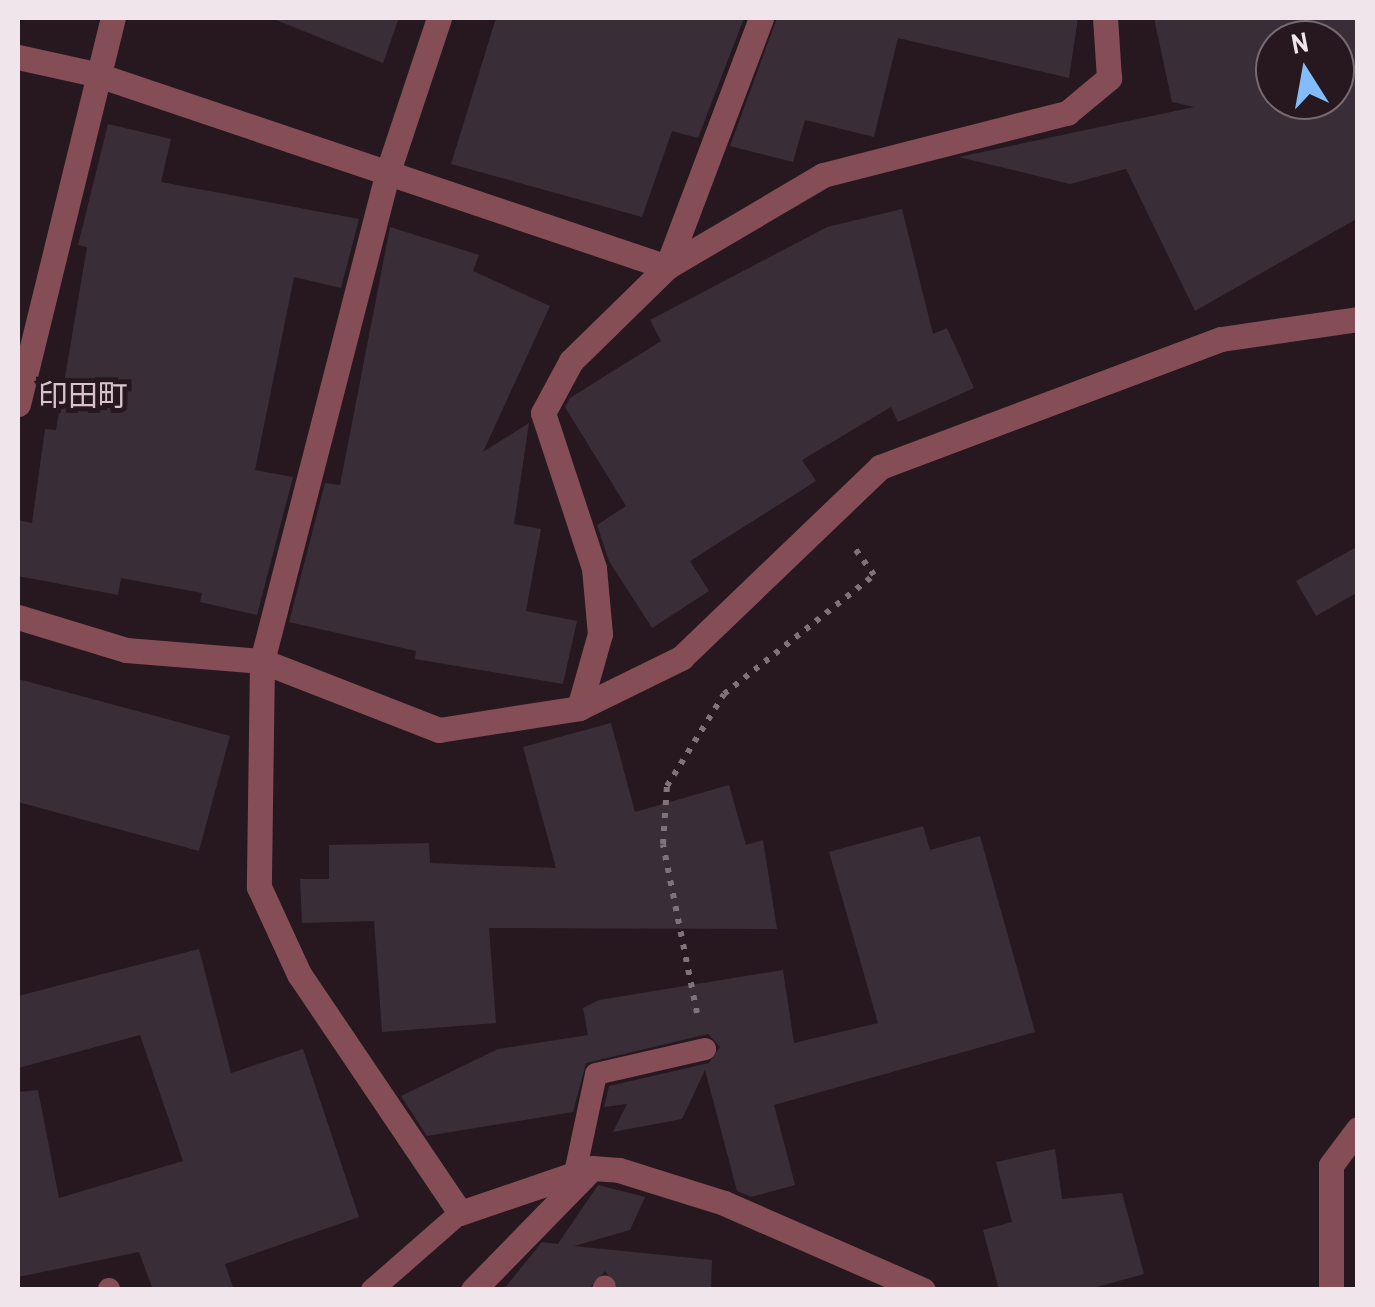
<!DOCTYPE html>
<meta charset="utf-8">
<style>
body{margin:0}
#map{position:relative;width:1375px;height:1307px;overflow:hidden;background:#27181f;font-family:"Archivo Narrow","Noto Sans JP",sans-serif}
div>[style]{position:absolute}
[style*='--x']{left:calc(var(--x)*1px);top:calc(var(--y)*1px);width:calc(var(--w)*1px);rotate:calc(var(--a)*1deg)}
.building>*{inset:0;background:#392d38}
.path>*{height:6px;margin-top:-3px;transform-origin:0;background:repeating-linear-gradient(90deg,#7f7278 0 5px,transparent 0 13px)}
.lane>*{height:22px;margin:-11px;padding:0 11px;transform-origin:11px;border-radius:11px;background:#854e57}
.street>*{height:25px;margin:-12.5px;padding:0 12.5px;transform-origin:12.5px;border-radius:12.5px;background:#854e57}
span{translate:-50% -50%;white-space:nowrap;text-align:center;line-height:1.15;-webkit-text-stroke:10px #27181f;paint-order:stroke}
.neighbourhood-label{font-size:30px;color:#d8c3cc}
.frame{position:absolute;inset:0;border:20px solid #f0e5ea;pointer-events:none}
.north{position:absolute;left:1255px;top:20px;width:100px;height:100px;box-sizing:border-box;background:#27181f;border:2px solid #776a70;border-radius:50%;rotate:349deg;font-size:28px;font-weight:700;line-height:40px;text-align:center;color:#f0e5ea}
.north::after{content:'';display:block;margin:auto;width:35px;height:45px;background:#82bcfa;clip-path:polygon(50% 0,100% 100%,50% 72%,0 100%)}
</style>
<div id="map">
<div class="building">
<i style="clip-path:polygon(271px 18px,399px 18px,383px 63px)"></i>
<i style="clip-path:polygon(496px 18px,744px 18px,698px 138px,672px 131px,642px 217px,451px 164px)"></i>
<i style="clip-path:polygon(777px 18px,1078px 18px,1069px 78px,898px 38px,874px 137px,805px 120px,793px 162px,730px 146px)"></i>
<i style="clip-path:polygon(evenodd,1154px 18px,1358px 18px,1358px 218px,1195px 311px,1126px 169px,1070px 184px,959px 157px,1194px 107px,1172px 102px,1154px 18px,1275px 40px,1335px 40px,1335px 100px,1275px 100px,1275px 40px)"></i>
<i style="clip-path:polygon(108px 124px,171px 139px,161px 182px,359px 219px,341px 288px,294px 277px,255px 470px,293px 477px,257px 615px,200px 602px,202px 593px,121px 578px,118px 595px,18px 576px,18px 520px,32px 523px,45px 429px,56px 430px,87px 247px,78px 245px)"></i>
<i style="clip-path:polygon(902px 209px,933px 334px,947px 328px,974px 388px,898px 422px,891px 407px,802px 460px,816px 481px,690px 561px,709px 591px,652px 628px,609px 561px,597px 525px,626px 506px,565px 407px,570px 398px,661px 341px,650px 320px,827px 227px)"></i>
<i style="clip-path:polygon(390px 227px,479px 255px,473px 271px,550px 306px,483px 452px,529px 423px,514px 524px,541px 529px,526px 611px,577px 621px,563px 684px,415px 659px,416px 651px,289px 622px,325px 483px,340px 485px)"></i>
<i style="clip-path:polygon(1358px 546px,1358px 592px,1316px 616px,1296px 581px)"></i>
<i style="clip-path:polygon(18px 679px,230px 736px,199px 851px,18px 802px)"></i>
<i style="clip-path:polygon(611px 723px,635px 812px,729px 785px,746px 845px,763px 840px,777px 929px,489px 928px,496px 1023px,382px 1032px,374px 921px,302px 923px,300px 879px,329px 879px,329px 845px,429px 843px,430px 863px,556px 868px,523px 747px)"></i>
<i style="clip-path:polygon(923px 826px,930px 850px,980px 836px,1035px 1032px,774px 1105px,795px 1185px,751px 1197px,737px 1191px,705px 1070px,682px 1119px,613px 1132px,627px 1104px,604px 1107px,609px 1086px,709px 1063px,720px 1047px,708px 1034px,586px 1063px,573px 1112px,427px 1136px,401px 1096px,498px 1049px,588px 1035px,583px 1008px,599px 1000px,783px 970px,794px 1043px,878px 1023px,829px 852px)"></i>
<i style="clip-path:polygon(199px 949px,231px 1073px,303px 1049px,359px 1217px,225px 1264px,234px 1290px,153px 1290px,139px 1252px,18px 1277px,18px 1092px,38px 1090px,59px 1198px,183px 1161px,140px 1035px,18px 1068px,18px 996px)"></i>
<i style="clip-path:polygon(1055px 1149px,1062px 1199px,1122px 1193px,1144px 1274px,1086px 1290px,999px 1290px,983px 1230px,1012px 1222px,996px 1162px)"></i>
<i style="clip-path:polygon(598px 1185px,645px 1197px,630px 1230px,574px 1246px,712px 1260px,711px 1290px,619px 1290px,605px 1271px,588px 1290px,503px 1290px,542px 1242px,558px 1244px)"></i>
</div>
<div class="path">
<i style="--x:697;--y:1013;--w:172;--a:-101.4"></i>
<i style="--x:663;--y:844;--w:58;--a:-86.1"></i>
<i style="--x:667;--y:786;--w:108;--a:-58.2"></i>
<i style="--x:724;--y:694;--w:191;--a:-38.4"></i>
<i style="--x:874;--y:575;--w:37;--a:-126"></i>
</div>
<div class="lane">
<i style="--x:575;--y:1173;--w:101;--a:-78"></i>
<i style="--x:596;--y:1074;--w:112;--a:-12.9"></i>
<i style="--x:109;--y:1289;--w:1;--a:90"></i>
<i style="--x:372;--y:1290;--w:117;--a:-41.2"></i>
<i style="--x:603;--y:1290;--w:4;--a:-63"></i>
</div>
<div class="street">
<i style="--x:439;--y:18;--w:161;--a:108.4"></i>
<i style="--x:388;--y:171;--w:506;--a:104.42"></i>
<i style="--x:262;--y:661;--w:226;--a:90.8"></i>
<i style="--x:259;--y:887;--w:96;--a:65.3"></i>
<i style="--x:299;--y:974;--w:288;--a:56"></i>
<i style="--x:460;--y:1213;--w:139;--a:-18.8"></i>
<i style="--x:592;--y:1168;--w:27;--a:4"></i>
<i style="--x:619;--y:1170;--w:110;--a:17.4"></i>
<i style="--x:724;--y:1203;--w:217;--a:23.6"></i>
<i style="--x:18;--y:57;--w:79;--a:12.4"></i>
<i style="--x:95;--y:74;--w:604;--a:18.65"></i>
<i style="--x:667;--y:267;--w:266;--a:-69.3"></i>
<i style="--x:18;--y:404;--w:398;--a:-76.2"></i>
<i style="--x:18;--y:617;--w:113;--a:17"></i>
<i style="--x:126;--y:650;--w:136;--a:4.6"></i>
<i style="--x:262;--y:661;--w:190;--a:21.3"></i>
<i style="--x:439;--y:730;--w:142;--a:-8.9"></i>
<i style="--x:579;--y:708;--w:114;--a:-26.1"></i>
<i style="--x:681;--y:658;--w:276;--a:-43.8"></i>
<i style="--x:880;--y:467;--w:364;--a:-20.6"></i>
<i style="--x:1221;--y:339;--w:138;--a:-8.3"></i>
<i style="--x:579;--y:708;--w:77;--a:-74.2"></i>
<i style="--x:600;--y:634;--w:66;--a:-95.2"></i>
<i style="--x:594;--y:568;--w:163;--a:-108.2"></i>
<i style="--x:543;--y:413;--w:59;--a:-61.7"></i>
<i style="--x:571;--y:361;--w:134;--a:-44.4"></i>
<i style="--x:667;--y:267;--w:181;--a:-30.5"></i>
<i style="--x:823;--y:175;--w:252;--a:-14.3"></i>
<i style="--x:1067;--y:113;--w:55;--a:-39.8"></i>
<i style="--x:1109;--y:78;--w:60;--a:-93.8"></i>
<i style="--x:473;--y:1290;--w:166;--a:-45.7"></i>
<i style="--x:1331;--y:1290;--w:125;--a:-90"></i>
<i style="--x:1331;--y:1165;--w:45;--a:-53.1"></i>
</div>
<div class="neighbourhood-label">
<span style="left:83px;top:395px">印田町</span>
</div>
<div class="frame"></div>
<div class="north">N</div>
</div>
